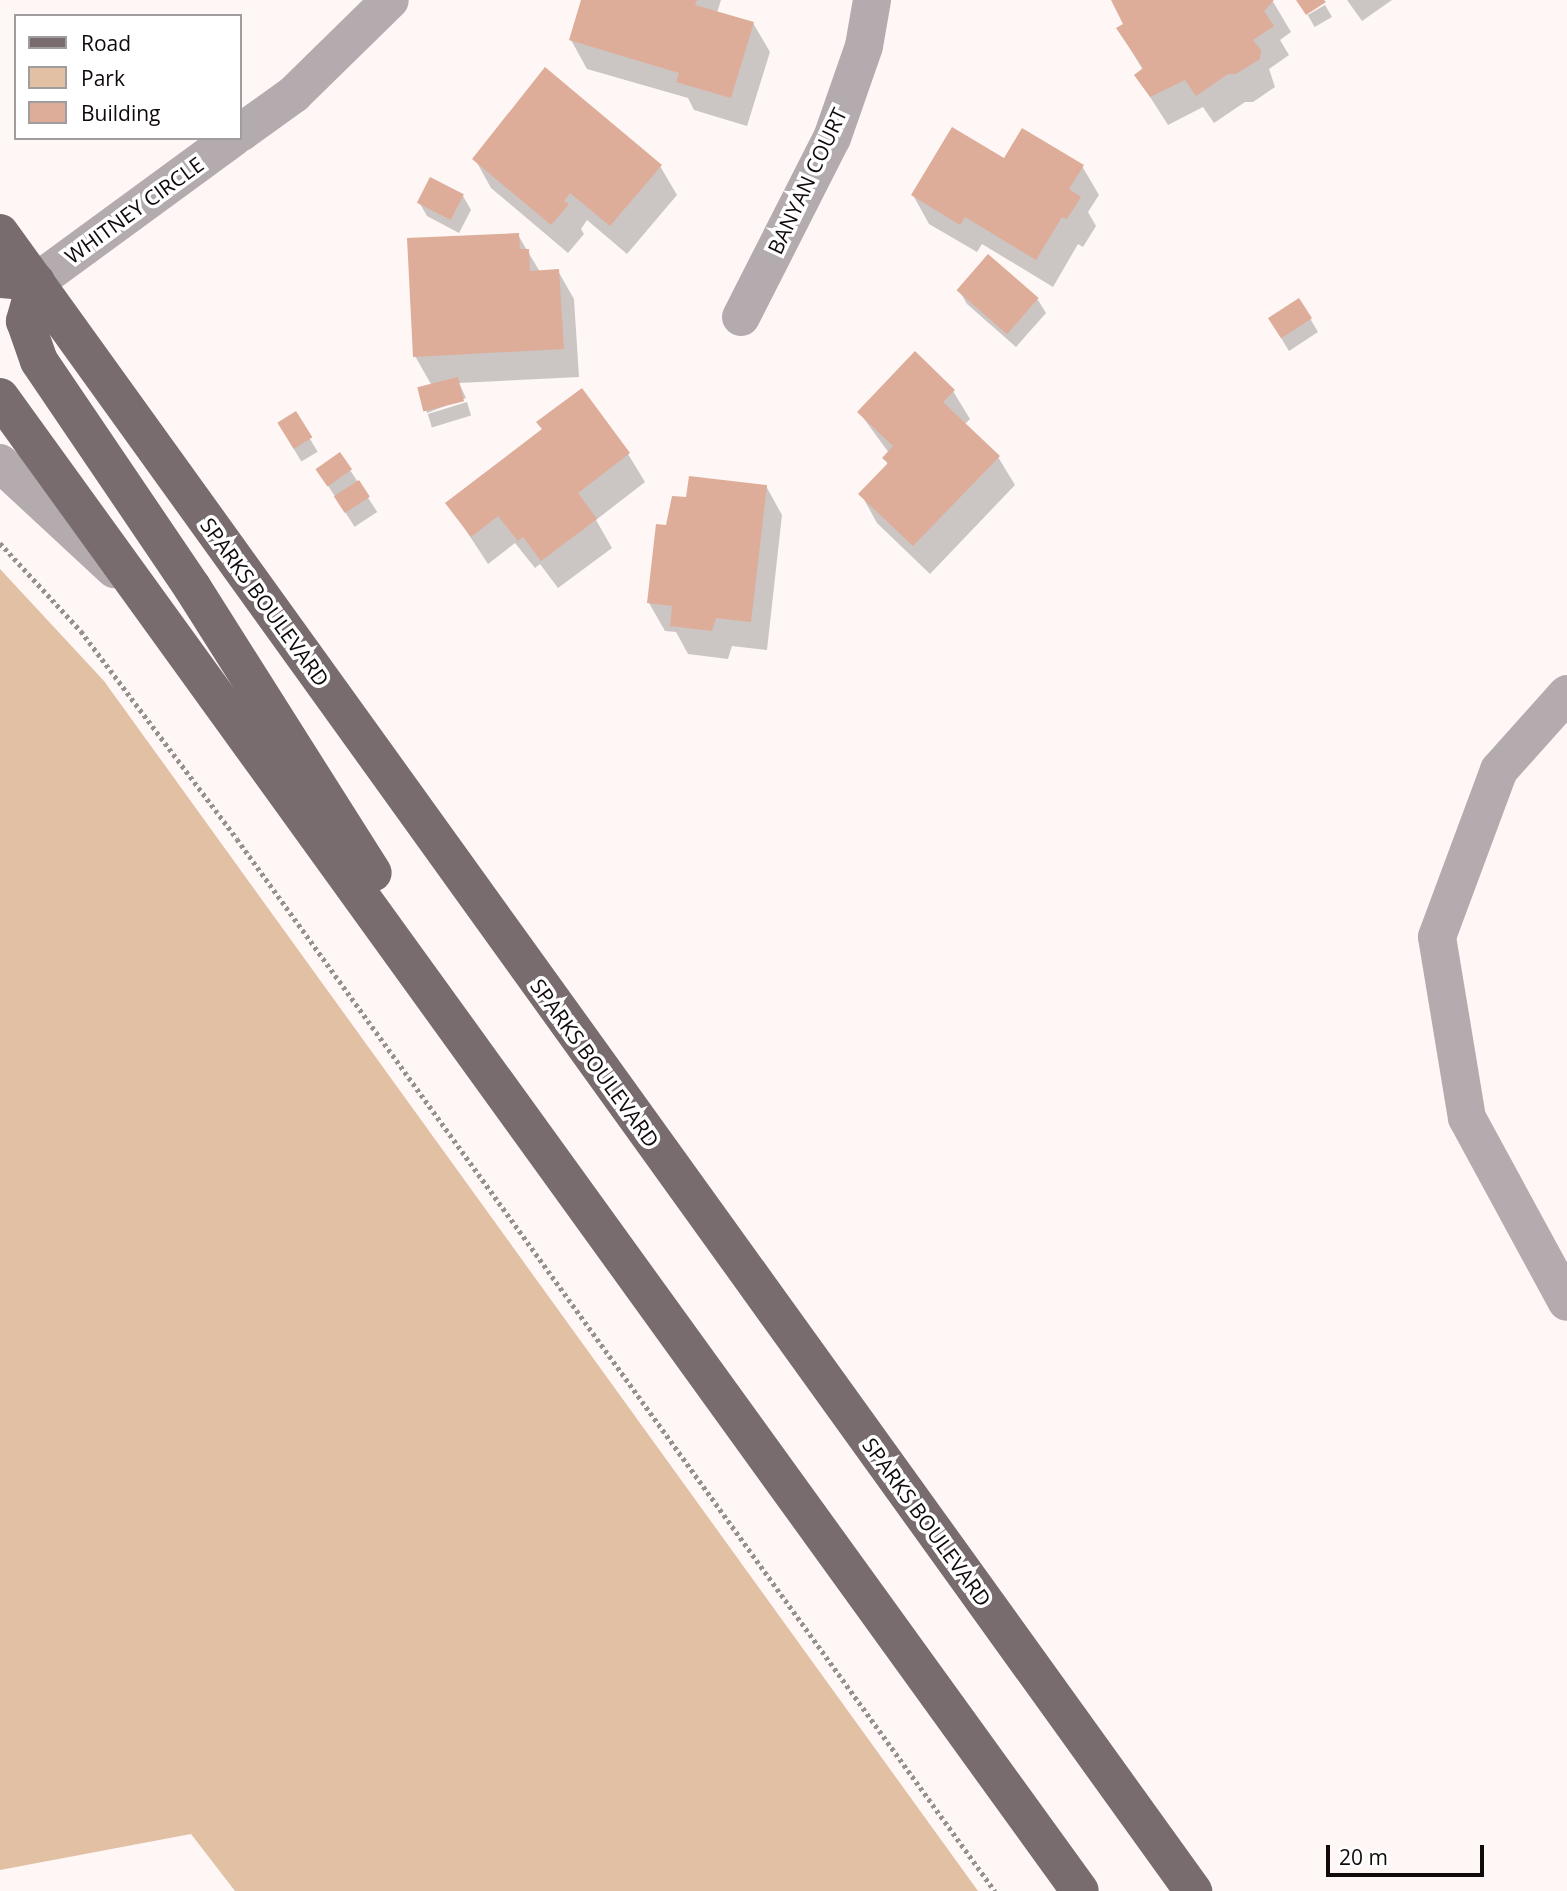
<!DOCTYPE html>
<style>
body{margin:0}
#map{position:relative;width:1567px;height:1891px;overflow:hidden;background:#fef7f6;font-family:"Open Sans",sans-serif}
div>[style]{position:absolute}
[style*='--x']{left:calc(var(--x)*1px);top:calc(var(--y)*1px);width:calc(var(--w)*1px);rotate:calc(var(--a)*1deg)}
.green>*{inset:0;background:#e1c0a4}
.shadow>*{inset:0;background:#0003;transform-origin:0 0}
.building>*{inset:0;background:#dead99;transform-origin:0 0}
.path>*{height:4.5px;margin-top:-2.25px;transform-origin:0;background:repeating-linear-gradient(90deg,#96908f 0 3.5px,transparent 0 7px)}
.minor>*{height:38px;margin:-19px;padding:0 19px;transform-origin:19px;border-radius:19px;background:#b3abad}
.tertiary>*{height:38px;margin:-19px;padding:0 19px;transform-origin:19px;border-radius:19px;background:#b3abad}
.primary>*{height:38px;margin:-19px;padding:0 19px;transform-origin:19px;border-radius:19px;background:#796c6f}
span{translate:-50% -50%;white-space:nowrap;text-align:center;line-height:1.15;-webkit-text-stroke:7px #fff;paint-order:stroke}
.street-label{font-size:21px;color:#100a0a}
.legend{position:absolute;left:14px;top:14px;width:228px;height:126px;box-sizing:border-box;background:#fff;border:2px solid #9f9d9d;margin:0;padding:9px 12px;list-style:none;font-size:21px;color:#100a0a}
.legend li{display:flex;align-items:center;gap:14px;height:35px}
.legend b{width:35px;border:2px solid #9f9d9d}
.scale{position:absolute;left:1326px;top:1845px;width:158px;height:32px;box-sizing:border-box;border:4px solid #100a0a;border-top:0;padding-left:9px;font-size:21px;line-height:24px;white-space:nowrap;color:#100a0a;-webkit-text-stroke:5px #fff;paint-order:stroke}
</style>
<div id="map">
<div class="green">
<i style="clip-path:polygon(0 569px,104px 681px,978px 1891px,235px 1891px,191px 1834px,0 1870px)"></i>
</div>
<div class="shadow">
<i style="clip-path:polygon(583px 0,721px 0,717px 13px,753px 23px,770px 52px,747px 126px,694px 110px,688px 98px,587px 69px,571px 40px)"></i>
<i style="clip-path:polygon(1112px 0,1272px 0,1291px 32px,1280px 40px,1289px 55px,1269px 69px,1275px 87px,1253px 102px,1245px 102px,1214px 123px,1203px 107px,1168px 125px,1136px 75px,1143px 70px,1118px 29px,1126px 24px)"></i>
<i style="clip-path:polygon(1347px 0,1392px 0,1362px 21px)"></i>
<i style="left:1325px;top:5px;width:14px;height:20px;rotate:60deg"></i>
<i style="clip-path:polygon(475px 159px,660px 166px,677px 195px,627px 254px,587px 220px,581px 229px,584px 234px,568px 253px,491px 188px)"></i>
<i style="clip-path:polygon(1004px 161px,1082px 166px,1099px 195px,1088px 212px,1096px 226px,1083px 247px,1078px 244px,1053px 287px,982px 244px,977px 252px,929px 224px,913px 195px)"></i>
<i style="clip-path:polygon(463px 196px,471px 210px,459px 233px,427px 216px,419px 202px)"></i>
<i style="clip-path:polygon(518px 235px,540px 272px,558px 271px,574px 299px,579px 377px,459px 383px,466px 398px,427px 413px,420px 389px,432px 386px,415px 356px)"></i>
<i style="clip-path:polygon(988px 257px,1038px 300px,1046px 313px,1016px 347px,967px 304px,959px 290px)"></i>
<i style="clip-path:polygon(1299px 300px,1318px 332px,1289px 351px,1278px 333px)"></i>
<i style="clip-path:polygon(953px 391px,970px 419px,964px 425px,998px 457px,1015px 485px,930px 574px,877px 523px,861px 494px,888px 465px,884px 458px,889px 453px,859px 412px)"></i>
<i style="left:467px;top:402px;width:14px;height:41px;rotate:73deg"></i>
<i style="left:295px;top:414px;width:44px;height:19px;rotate:59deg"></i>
<i style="clip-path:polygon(628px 454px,645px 482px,596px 520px,612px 548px,558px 588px,540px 564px,535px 568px,515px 543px,488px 564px,448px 503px)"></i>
<i style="left:350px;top:470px;width:50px;height:27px;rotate:57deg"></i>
<i style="clip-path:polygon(766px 486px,782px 515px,767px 650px,732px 646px,728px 659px,688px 654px,676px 632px,665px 631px,649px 603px,668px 527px)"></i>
</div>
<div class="building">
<i style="clip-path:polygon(581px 0,697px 0,695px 5px,754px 22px,731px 98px,676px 82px,679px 73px,569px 40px)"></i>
<i style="clip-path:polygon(1111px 0,1274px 0,1264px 11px,1274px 26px,1253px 40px,1261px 50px,1260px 59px,1236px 74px,1228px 74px,1196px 96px,1185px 80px,1150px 97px,1134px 75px,1143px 68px,1116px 28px,1123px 24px)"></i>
<i style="clip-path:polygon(1296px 0,1324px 0,1326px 2px,1306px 15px)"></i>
<i style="clip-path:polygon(545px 67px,662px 165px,610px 226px,570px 193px,564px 201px,569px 204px,551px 225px,472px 159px)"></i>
<i style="clip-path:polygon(952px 127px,1004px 158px,1022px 128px,1084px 165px,1069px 189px,1081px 197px,1067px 219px,1062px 217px,1036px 260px,965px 217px,960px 225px,911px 195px)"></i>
<i style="left:430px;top:177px;width:38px;height:29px;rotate:27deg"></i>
<i style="clip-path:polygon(519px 233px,520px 249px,529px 249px,530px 271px,559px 269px,564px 349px,413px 357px,407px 238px)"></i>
<i style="left:988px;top:254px;width:67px;height:48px;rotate:41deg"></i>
<i style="left:1299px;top:298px;width:24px;height:37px;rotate:57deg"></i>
<i style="clip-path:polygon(915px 351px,955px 390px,943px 402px,1000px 456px,913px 546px,858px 494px,888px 463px,882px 458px,893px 446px,857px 412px)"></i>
<i style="left:458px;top:377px;width:25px;height:42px;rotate:76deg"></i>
<i style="clip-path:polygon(582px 388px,630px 453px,578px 493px,597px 519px,541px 561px,523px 537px,518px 541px,498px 516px,471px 537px,445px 503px,542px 429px,536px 422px)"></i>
<i style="left:296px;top:411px;width:31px;height:22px;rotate:58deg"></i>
<i style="left:340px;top:452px;width:21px;height:30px;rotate:55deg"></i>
<i style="clip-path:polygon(689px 476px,767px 485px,751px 622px,716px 618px,712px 631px,670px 626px,672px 606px,647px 603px,656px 524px,666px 525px,672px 496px,686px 497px)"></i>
<i style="left:359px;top:480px;width:20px;height:30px;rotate:57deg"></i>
</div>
<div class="path">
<i style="--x:0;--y:543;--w:120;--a:47.4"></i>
<i style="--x:81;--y:631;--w:260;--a:53.1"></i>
<i style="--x:237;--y:839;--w:1297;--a:54.23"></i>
</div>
<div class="minor">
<i style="--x:240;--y:133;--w:67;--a:-35.8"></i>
<i style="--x:294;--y:94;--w:134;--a:-44.4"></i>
<i style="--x:36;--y:282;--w:244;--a:-36.2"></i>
<i style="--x:741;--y:317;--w:201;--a:-63.1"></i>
<i style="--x:832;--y:138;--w:97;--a:-70.8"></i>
<i style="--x:864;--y:46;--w:47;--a:-80.1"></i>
<i style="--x:1567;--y:694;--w:102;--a:131.8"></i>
<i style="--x:1499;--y:770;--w:178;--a:110.4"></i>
<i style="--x:1437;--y:937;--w:183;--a:80.6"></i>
<i style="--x:1467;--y:1118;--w:209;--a:61.5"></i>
</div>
<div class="tertiary">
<i style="--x:0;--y:463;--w:156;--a:42.9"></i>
</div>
<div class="primary">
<i style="--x:0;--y:233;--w:2043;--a:54.26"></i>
<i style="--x:0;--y:279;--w:36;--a:5"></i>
<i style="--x:36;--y:282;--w:41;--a:105.8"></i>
<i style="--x:25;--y:321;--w:42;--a:70.7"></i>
<i style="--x:39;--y:361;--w:273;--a:55.9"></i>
<i style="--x:192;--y:587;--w:338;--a:57.7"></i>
<i style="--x:0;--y:397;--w:1843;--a:54.14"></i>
</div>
<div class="street-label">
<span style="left:807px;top:181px;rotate:-65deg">BANYAN COURT</span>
<span style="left:134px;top:210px;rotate:-36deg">WHITNEY CIRCLE</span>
<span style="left:265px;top:602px;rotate:54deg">SPARKS BOULEVARD</span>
<span style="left:595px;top:1063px;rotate:54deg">SPARKS BOULEVARD</span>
<span style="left:927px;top:1522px;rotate:54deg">SPARKS BOULEVARD</span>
</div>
<ul class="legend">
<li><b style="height:9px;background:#796c6f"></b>Road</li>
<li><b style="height:19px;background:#e1c0a4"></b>Park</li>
<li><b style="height:19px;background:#dead99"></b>Building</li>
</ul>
<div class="scale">20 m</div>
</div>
